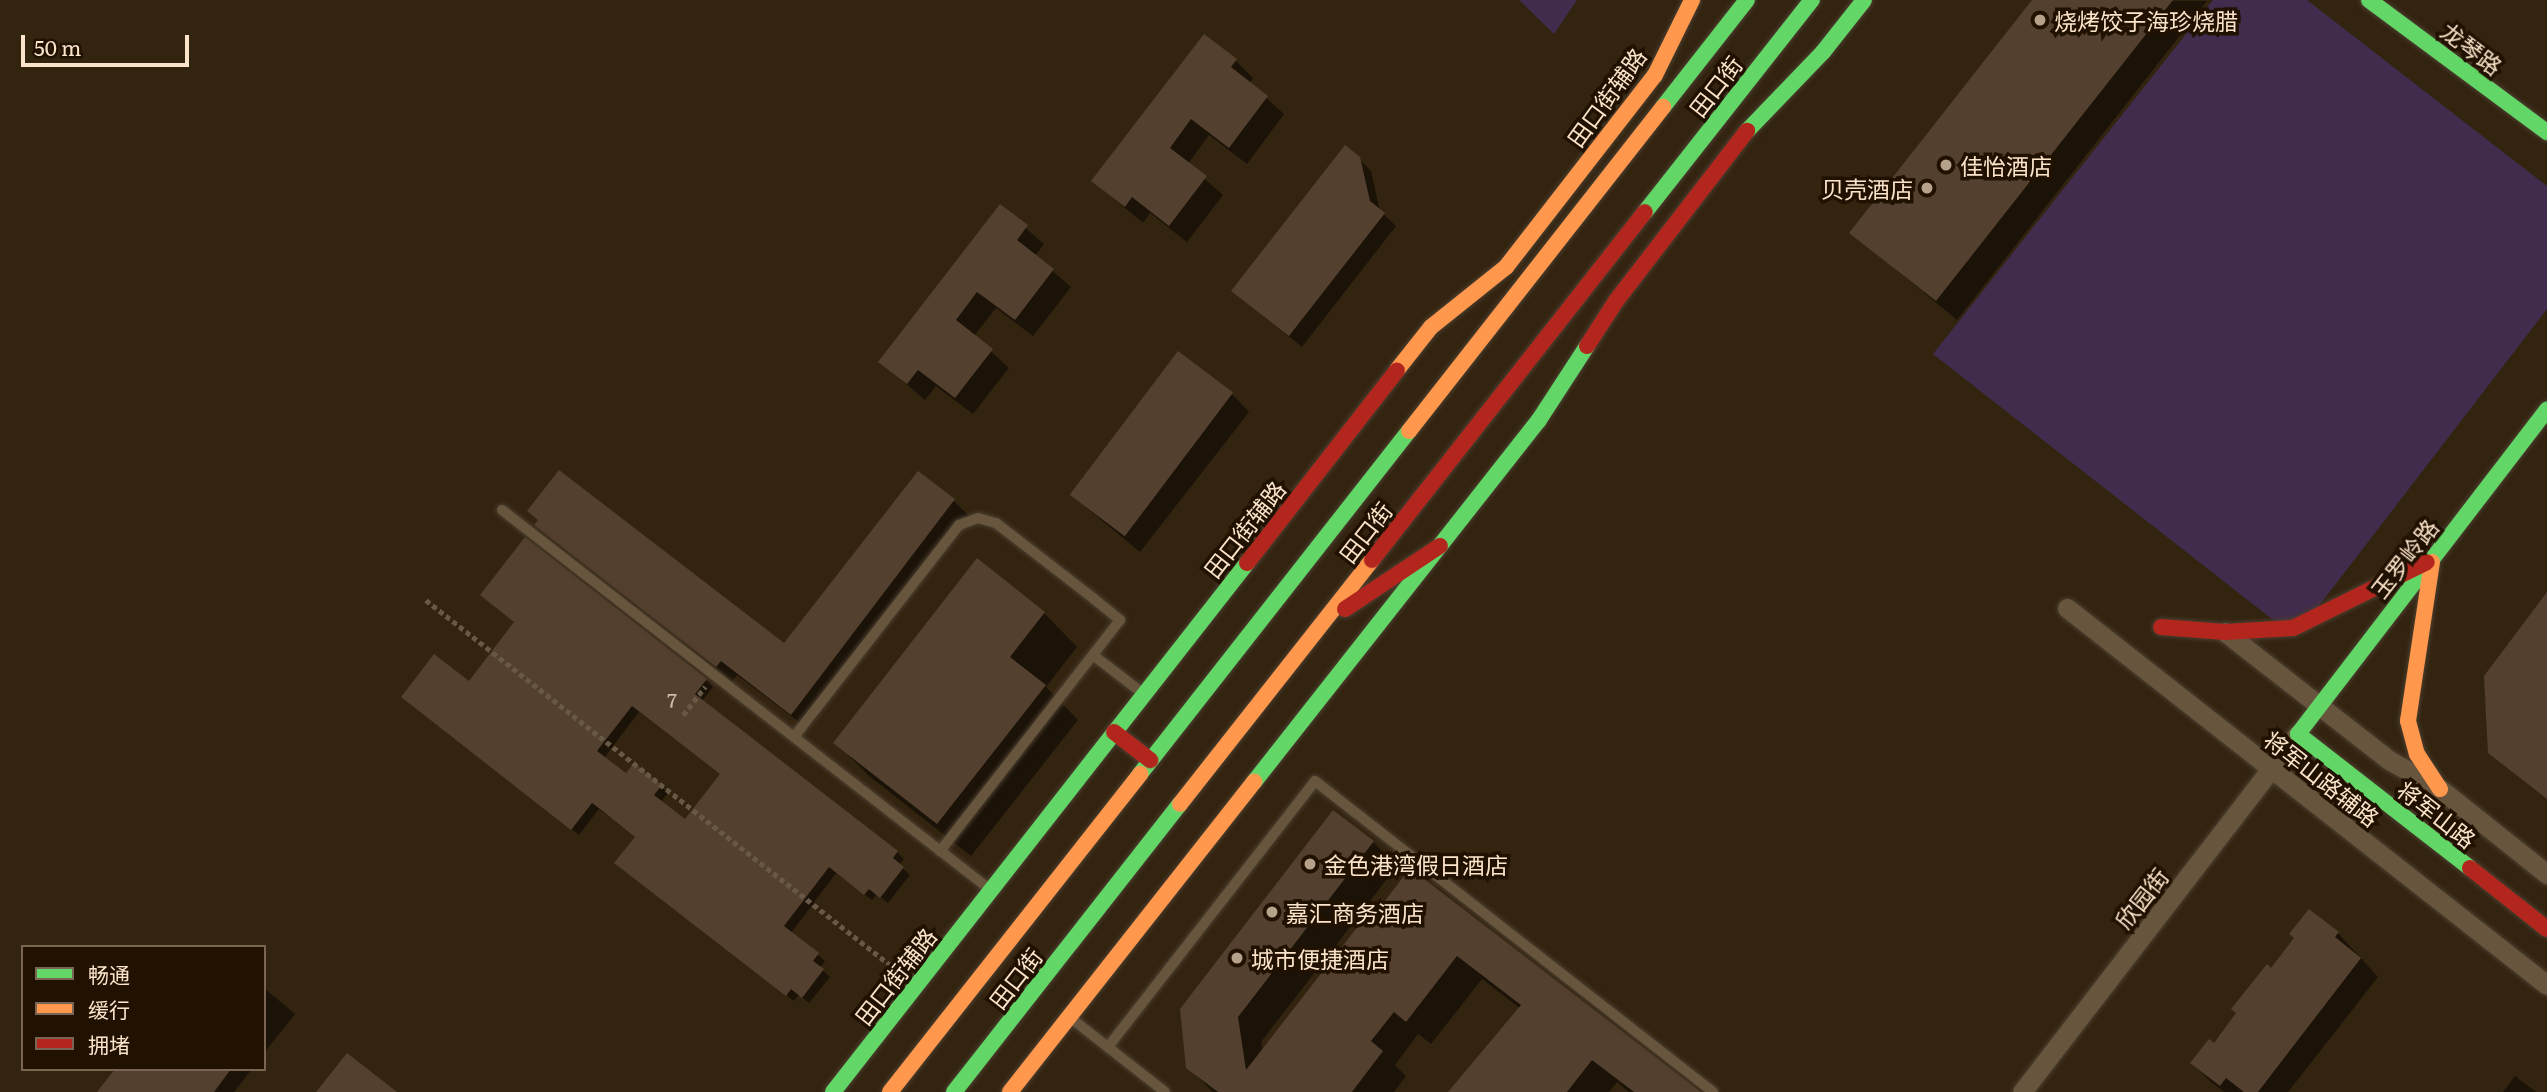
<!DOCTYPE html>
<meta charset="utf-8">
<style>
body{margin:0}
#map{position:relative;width:2547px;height:1092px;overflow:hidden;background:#332410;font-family:Literata,"Noto Sans SC",serif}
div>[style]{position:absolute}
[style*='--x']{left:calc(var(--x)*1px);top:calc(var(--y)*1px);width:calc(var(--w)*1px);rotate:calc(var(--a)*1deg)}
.green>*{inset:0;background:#422c4e}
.shadow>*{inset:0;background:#0007}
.building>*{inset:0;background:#54402e;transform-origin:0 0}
.path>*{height:4.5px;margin-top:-2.25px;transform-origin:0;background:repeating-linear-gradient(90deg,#675946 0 5px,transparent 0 8.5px)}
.roads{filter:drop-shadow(0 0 2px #4b3e2f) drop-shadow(0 0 2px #4b3e2f)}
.lane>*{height:10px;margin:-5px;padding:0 5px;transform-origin:5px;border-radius:5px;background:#67563d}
.street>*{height:19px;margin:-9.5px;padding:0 9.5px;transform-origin:9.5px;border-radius:9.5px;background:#67563d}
.fast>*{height:16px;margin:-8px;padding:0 8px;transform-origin:8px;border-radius:8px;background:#63d668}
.slow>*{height:16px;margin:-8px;padding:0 8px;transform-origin:8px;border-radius:8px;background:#ff974d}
.jam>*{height:16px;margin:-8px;padding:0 8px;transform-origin:8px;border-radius:8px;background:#b3261e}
.dots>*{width:19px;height:19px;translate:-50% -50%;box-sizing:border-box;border:4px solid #211101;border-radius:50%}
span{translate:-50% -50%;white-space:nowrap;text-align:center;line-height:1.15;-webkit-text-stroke:7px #211101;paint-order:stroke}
.number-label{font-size:19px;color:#d2bba4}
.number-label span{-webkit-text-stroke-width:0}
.poi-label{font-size:23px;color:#fce4cb}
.left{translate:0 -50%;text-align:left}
.right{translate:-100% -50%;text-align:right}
.street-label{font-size:23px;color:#fce4cb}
.legend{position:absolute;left:21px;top:945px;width:245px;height:126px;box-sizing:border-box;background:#211101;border:2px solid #796552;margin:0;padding:9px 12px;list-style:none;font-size:21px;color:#fce4cb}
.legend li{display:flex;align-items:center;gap:14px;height:35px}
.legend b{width:35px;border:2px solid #796552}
.scale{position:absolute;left:21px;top:35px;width:168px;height:32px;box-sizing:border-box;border:4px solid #fce4cb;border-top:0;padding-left:9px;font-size:21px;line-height:24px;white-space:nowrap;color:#fce4cb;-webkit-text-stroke:5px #211101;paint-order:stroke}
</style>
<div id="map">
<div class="green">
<i style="clip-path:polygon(1519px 0,1577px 0,1554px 34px)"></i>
<i style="clip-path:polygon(2213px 0,2307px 0,2547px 186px,2547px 309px,2295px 637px,1933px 354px)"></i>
</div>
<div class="shadow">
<i style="clip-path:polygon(2036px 0,2207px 1px,1957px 320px,1852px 233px)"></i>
<i style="clip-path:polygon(1236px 61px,1253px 78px,1249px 83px,1284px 114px,1247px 164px,1209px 135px,1188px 164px,1223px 195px,1187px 242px,1150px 213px,1143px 223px,1093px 181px)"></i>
<i style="clip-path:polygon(1358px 158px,1371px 171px,1380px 211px,1396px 226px,1302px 347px,1233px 291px)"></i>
<i style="clip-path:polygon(1000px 206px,1044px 244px,1035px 256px,1071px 287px,1033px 336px,996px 308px,974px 336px,1009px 368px,973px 414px,936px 386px,925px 400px,881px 362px)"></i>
<i style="clip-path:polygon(1232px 394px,1249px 412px,1140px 552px,1070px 494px)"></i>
<i style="clip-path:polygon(954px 501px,969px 516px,808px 729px,737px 675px,732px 681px,536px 525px,784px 646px)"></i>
<i style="clip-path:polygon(1044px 613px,1077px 647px,1046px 687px,1078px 720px,971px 856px,869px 776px,835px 742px)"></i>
<i style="clip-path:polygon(evenodd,706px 680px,713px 687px,702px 701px,897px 852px,904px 859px,899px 865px,910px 875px,888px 903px,877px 894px,872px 900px,836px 873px,791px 933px,825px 961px,820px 968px,830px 977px,809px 1003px,799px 995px,794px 1001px,623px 870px,636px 837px,613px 819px,599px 809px,579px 835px,410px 704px,469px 683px,706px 680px,639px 712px,722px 775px,685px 821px,661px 802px,668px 793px,661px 787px,627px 776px,604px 758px,639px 712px)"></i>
<i style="clip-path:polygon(1373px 842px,1397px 866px,1261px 1042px,1263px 1052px,1411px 871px,1698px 1092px,1629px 1092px,1617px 1082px,1609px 1092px,1456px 1092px,1521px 1009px,1482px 979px,1431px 1044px,1418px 1034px,1395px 1065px,1406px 1076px,1394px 1092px,1213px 1092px,1188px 1067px)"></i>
<i style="clip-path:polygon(2338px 933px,2378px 977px,2288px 1092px,2224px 1092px,2210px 1081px,2192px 1063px,2214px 1045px,2272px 970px)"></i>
<i style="clip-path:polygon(264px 988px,295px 1014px,264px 1053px)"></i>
<i style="clip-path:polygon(117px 1069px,252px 1069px,234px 1092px,99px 1092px)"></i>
<i style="clip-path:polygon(2515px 1076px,2536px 1092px,2503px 1092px)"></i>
</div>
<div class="building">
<i style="clip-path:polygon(2032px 0,2173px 0,1936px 301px,1849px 233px)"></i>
<i style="clip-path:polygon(1204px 34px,1237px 59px,1231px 67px,1268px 96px,1229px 148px,1191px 119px,1170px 148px,1207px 176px,1169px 226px,1132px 197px,1125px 207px,1091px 181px)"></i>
<i style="clip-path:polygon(1345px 145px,1360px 157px,1370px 201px,1385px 213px,1289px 336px,1231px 291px)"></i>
<i style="clip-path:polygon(1000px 204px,1028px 225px,1017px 240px,1054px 269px,1015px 320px,977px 292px,956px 320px,993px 349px,955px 398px,918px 370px,907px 384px,878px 362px)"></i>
<i style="left:1178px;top:351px;width:69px;height:180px;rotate:37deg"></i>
<i style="clip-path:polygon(559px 470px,784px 643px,918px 471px,955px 499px,791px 715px,721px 661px,716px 667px,534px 525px,538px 520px,527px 511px)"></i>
<i style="clip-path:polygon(evenodd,525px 537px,707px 679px,695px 694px,898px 851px,893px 858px,904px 867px,880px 898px,869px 889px,864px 895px,829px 867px,784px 926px,819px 953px,813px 961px,824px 969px,802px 998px,791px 989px,786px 996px,614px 863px,635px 837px,604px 812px,592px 803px,571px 830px,401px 697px,434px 654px,469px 681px,514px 622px,480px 595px,525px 537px,632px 706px,720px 774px,685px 819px,654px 795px,662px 785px,634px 763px,626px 773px,597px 751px,632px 706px)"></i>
<i style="clip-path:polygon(977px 558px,1045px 612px,1010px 657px,1046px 685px,937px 824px,833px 743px)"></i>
<i style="clip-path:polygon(2547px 592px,2547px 799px,2488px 753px,2484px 676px)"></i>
<i style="clip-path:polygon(1333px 810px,1374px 841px,1238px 1017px,1246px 1070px,1373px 907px,1378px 910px,1410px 868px,1701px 1092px,1634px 1092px,1592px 1060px,1567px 1092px,1448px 1092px,1521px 1005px,1457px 956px,1406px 1022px,1394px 1012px,1371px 1041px,1383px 1051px,1352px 1092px,1218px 1092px,1186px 1068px,1180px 1009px)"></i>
<i style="clip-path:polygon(2309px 909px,2339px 932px,2335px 937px,2361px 958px,2258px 1092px,2244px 1092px,2226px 1078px,2220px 1086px,2190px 1063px,2209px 1039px,2214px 1043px,2236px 1013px,2231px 1009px,2267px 964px,2271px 968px,2294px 938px,2289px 934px)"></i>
<i style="clip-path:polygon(347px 1053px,397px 1092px,316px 1092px)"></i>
<i style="clip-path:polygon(115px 1069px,231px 1069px,214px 1092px,97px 1092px)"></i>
</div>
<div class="path">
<i style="--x:426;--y:600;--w:602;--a:38.18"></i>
<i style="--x:683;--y:715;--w:36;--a:-52"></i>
</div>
<div class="roads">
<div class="lane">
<i style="--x:502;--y:510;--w:616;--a:37.87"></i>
<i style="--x:1093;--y:655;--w:61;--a:37.6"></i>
<i style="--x:794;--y:737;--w:269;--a:-52.1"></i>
<i style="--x:959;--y:525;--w:20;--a:-20"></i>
<i style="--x:978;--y:518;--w:19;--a:16"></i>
<i style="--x:996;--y:523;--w:123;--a:37.7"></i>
<i style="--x:1093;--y:598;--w:35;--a:39"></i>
<i style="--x:1120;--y:620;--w:293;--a:127.9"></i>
<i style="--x:1072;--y:1019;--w:118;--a:38.1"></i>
<i style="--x:1108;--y:1047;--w:337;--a:-52.1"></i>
<i style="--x:1315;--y:781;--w:505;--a:38"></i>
</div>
<div class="street">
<i style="--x:2067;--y:608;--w:610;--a:38.15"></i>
<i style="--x:2225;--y:632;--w:208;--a:38"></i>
<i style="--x:2389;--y:760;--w:59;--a:29.6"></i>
<i style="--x:2440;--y:789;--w:137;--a:38.5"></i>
<i style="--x:2022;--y:1092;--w:452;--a:-52.4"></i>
</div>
<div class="fast">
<i style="--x:2369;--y:0;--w:222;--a:36.6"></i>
<i style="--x:1663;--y:107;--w:136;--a:-51.9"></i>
<i style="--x:1747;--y:131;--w:110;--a:-46.1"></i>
<i style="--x:1823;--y:52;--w:66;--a:-51.7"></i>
<i style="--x:1645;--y:212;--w:270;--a:-51.8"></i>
<i style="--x:1140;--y:774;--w:436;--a:-51.9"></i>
<i style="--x:1254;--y:782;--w:461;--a:-51.8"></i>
<i style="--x:1539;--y:420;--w:88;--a:-57"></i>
<i style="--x:2470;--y:868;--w:218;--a:-142.1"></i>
<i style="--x:2298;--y:734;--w:409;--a:-52.5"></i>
<i style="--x:833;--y:1092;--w:672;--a:-51.95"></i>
<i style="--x:954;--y:1092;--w:366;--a:-51.9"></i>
</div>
<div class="slow">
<i style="--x:1397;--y:370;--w:55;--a:-51.7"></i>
<i style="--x:1431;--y:327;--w:96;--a:-38.7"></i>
<i style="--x:1506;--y:267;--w:243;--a:-52.2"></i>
<i style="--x:1655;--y:75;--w:84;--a:-63.7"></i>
<i style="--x:1409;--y:431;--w:412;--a:-51.9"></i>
<i style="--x:2432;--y:562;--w:161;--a:98.6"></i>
<i style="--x:2408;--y:721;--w:34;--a:75"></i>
<i style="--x:2417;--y:754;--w:42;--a:56.7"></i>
<i style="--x:1180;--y:804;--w:310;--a:-51.8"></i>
<i style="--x:890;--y:1092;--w:405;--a:-51.8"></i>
<i style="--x:1010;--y:1092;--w:395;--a:-51.8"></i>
</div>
<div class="jam">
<i style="--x:1587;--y:346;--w:54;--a:-57.2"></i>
<i style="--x:1616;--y:301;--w:215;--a:-52.4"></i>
<i style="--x:1372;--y:560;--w:442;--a:-51.9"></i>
<i style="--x:1247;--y:563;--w:244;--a:-52.1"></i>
<i style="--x:1345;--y:609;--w:114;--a:-33.6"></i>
<i style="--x:2161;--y:627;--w:64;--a:4.5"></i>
<i style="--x:2225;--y:632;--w:68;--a:-3.4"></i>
<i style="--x:2293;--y:628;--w:149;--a:-26.2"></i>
<i style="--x:1114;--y:732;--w:46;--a:37.9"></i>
<i style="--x:2470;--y:868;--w:98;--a:38.4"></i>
</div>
</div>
<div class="dots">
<i style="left:2040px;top:20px;background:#b6a18a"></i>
<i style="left:1946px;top:165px;background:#b6a18a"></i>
<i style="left:1927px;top:188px;background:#b6a18a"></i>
<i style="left:1310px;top:864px;background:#b6a18a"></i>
<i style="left:1272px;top:912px;background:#b6a18a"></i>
<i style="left:1237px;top:958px;background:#b6a18a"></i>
</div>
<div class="number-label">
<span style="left:672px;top:700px">7</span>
</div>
<div class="poi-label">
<span class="left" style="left:2054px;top:20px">烧烤饺子海珍烧腊</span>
<span class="left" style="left:1960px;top:165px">佳怡酒店</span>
<span class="right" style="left:1913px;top:188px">贝壳酒店</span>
<span class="left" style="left:1324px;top:864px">金色港湾假日酒店</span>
<span class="left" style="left:1286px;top:912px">嘉汇商务酒店</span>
<span class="left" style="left:1251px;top:958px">城市便捷酒店</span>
</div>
<div class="street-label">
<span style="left:2472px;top:48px;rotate:37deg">龙琴路</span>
<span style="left:1715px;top:86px;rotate:-52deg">田口街</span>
<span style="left:1606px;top:97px;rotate:-54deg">田口街辅路</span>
<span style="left:1244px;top:529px;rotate:-52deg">田口街辅路</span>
<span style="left:1365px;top:532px;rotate:-52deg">田口街</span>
<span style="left:2404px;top:558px;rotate:-52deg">玉罗岭路</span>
<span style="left:2322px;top:778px;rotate:38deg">将军山路辅路</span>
<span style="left:2437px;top:814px;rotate:38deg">将军山路</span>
<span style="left:2141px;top:898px;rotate:-52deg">欣园街</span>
<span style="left:895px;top:976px;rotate:-52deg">田口街辅路</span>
<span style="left:1015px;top:978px;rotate:-52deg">田口街</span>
</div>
<ul class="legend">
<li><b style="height:9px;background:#63d668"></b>畅通</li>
<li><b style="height:9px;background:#ff974d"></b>缓行</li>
<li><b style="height:9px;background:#b3261e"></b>拥堵</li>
</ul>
<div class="scale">50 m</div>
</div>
